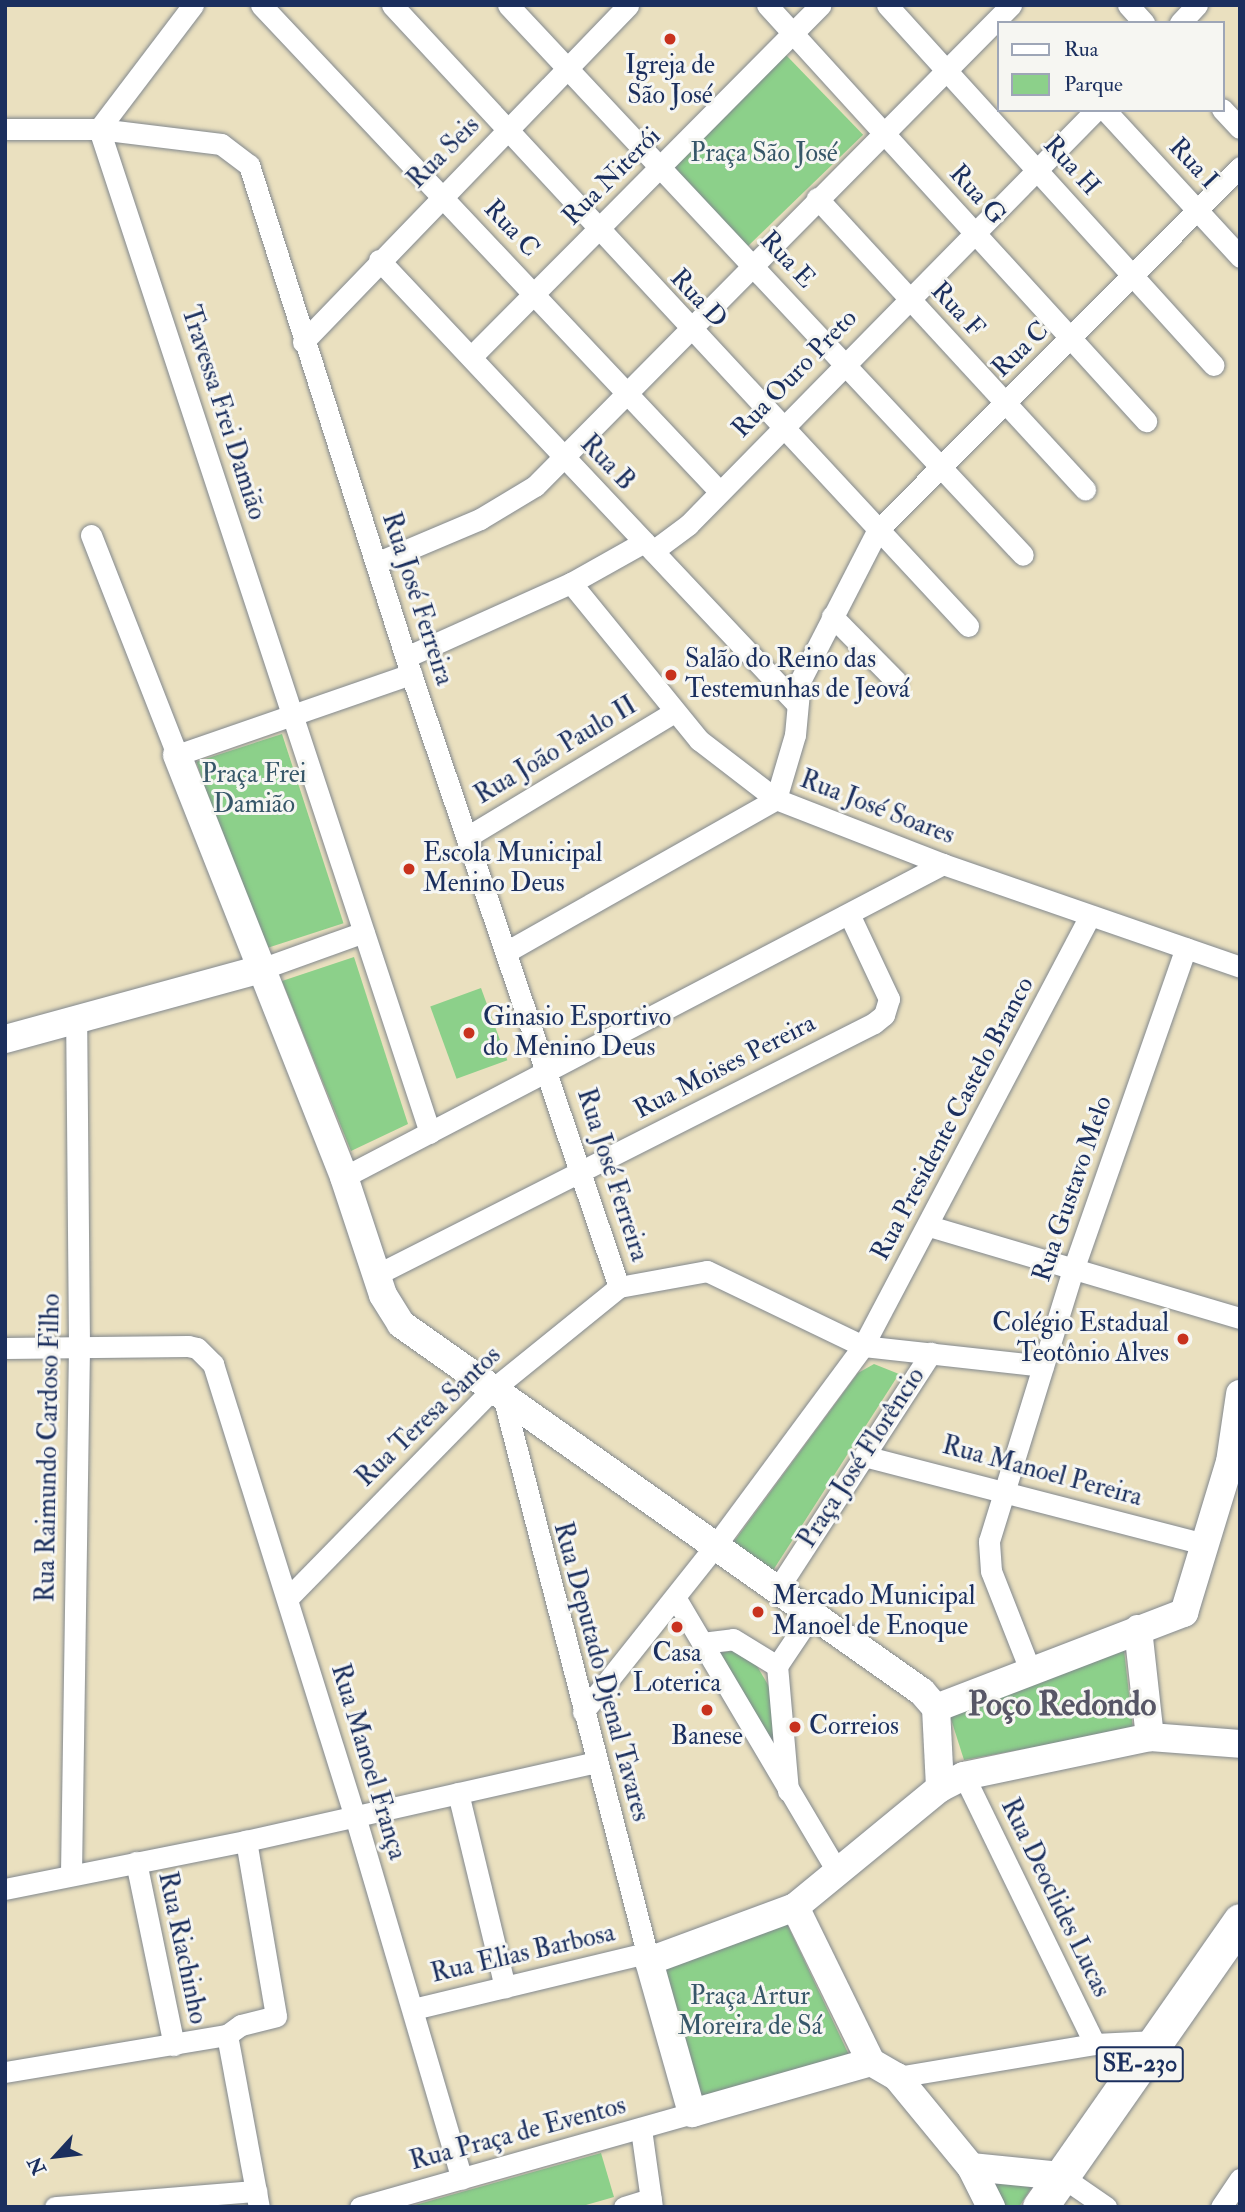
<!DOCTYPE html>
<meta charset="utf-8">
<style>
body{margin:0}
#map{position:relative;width:1245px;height:2212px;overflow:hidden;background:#eae0bf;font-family:"IM FELL Double Pica",serif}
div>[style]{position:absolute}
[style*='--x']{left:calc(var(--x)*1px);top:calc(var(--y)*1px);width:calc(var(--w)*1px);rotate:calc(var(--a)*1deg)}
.green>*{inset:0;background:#8cd08a;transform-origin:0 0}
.roads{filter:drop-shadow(0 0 2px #82888e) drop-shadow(0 0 2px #82888e)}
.minor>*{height:21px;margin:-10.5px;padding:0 10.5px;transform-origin:10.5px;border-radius:10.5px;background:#fff}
.tertiary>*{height:28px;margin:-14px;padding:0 14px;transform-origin:14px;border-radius:14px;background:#fff}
.primary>*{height:35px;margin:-17.5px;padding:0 17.5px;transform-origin:17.5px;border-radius:17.5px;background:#fff}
.dots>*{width:19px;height:19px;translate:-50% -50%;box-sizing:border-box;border:4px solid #f6f6f2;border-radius:50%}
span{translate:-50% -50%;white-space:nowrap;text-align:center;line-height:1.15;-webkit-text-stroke:6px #f6f6f2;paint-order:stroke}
.shield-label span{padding:2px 5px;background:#f6f6f2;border:2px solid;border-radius:5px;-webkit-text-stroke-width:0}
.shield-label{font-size:24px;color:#1b2f5e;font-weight:700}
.poi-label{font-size:26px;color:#1b2f5e}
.left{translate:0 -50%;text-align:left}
.right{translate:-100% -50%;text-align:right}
.street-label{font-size:26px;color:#1b2f5e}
.park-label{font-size:26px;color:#375769}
.district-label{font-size:33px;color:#575666;font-weight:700}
.frame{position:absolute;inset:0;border:7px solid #1b2f5e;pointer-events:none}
.legend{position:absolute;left:997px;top:21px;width:228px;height:91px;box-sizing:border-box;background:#f6f6f2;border:2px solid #9ea6b7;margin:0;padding:9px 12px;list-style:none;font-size:21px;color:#1b2f5e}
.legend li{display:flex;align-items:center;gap:14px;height:35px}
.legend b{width:35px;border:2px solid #9ea6b7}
.north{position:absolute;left:21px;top:2121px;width:70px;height:70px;-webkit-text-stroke:5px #f6f6f2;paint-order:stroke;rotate:243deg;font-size:19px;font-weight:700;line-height:28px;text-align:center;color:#1b2f5e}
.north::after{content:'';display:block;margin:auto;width:24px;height:32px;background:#1b2f5e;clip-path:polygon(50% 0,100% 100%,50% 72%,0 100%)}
</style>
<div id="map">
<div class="green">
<i style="left:786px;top:55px;width:111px;height:161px;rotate:46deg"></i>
<i style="left:282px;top:734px;width:199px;height:90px;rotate:72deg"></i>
<i style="clip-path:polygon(354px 957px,408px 1124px,351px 1151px,282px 981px)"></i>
<i style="left:481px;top:988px;width:77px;height:54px;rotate:70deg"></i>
<i style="clip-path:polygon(874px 1364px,899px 1374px,772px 1572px,730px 1547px,858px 1373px)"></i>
<i style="clip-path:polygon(738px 1650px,753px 1659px,771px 1690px,777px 1752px,718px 1653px)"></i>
<i style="clip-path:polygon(1124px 1650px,1133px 1729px,964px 1760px,950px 1716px)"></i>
<i style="clip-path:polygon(787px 1924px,849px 2055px,700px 2102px,662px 1968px)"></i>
<i style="clip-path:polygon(601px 2153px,614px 2197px,579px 2207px,408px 2207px)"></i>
<i style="clip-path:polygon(989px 2180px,1035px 2182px,1019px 2207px,1003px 2207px)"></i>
</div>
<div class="roads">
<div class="minor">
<i style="--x:193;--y:5;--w:156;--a:127.2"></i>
<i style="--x:99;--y:129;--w:1057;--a:71.75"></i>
<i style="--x:261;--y:5;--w:668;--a:46.7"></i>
<i style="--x:392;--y:5;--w:847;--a:47.15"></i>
<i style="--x:508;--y:5;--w:753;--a:46.88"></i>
<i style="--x:767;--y:5;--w:563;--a:47.66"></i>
<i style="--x:887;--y:5;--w:486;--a:47.8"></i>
<i style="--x:1128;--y:5;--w:24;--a:48"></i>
<i style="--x:1180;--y:23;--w:25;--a:-47"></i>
<i style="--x:1222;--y:109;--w:26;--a:47"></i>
<i style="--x:1105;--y:110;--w:200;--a:47.4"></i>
<i style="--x:5;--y:129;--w:94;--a:0"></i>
<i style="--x:99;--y:129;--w:123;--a:7"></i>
<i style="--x:221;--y:144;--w:35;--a:37"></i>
<i style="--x:249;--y:165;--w:534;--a:72.35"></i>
<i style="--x:411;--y:674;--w:647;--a:71.26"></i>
<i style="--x:817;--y:198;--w:396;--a:47.4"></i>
<i style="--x:379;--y:260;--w:608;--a:46.73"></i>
<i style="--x:303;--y:342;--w:468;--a:-46"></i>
<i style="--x:471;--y:357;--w:496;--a:-45.2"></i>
<i style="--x:91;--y:535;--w:236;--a:68.6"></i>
<i style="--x:177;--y:755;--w:248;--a:-19.1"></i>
<i style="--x:653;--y:551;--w:44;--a:-36.6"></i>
<i style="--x:688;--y:525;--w:582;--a:-45.49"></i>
<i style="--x:376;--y:563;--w:113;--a:-22.9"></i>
<i style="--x:480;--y:519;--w:64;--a:-31"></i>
<i style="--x:535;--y:486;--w:677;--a:-45.3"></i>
<i style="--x:571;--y:583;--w:203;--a:50.8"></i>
<i style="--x:699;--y:740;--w:97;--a:37.5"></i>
<i style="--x:776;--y:799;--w:179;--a:21.3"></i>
<i style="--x:943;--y:864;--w:314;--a:19.1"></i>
<i style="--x:832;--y:616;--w:91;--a:45.4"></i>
<i style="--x:406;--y:657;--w:181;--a:-24.2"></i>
<i style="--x:571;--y:583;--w:84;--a:-29.3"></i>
<i style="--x:467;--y:837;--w:242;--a:-31.1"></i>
<i style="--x:506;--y:952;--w:310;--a:-29.5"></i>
<i style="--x:776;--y:799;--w:67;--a:-73.5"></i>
<i style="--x:795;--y:735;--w:54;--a:-84.7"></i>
<i style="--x:800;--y:681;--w:169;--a:-62.8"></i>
<i style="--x:877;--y:531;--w:514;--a:-45.08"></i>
<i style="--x:261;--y:969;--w:109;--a:-19.8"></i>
<i style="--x:344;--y:1177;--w:676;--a:-27.59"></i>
<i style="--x:929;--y:1226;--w:324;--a:16.5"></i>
<i style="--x:376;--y:1275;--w:558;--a:-26.84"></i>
<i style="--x:874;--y:1023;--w:13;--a:-39"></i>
<i style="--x:884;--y:1015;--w:17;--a:-73"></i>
<i style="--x:889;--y:999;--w:92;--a:-115.2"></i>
<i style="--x:5;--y:1348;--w:183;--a:-0.6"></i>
<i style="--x:188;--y:1346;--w:9;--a:13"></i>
<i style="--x:197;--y:1348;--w:23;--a:45"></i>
<i style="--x:213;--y:1364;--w:474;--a:72.6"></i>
<i style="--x:355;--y:1816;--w:378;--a:73.6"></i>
<i style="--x:503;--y:1396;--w:584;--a:75.51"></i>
<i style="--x:864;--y:1456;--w:352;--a:14.5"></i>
<i style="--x:777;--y:1590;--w:283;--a:-57"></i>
<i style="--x:675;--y:1597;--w:321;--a:59.4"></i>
<i style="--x:288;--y:1598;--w:293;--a:-45.6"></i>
<i style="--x:493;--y:1389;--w:162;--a:-39"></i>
<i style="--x:619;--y:1287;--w:89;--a:-10.3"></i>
<i style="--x:707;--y:1271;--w:173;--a:25.7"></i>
<i style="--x:863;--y:1346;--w:181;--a:6.3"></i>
<i style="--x:702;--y:1643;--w:31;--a:-7"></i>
<i style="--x:733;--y:1639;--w:52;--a:31.5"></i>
<i style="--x:1030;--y:1670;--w:106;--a:-111.5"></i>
<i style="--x:991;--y:1571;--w:30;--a:-94"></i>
<i style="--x:989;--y:1541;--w:284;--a:-72.8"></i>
<i style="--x:1073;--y:1270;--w:341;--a:-70.7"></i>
<i style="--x:583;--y:1712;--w:212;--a:-51.5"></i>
<i style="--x:715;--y:1546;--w:249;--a:-53.5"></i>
<i style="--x:863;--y:1346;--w:486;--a:-62.2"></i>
<i style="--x:964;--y:1776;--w:298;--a:64"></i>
<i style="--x:788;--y:1791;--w:125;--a:-95"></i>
<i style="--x:777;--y:1666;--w:63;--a:-56.1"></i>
<i style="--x:458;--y:1793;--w:200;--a:76.4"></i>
<i style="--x:136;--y:1862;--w:187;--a:78.3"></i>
<i style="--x:71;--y:1874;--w:528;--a:-89.13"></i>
<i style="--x:79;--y:1346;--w:324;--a:-90.5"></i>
<i style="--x:5;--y:1889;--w:246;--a:-11.3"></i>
<i style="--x:246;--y:1841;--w:359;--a:-12.7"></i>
<i style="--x:413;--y:2009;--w:241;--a:-13.5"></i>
<i style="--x:227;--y:2035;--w:175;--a:79.5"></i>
<i style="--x:5;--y:2072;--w:225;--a:-9.5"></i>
<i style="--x:227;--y:2035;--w:17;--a:-36"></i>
<i style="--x:241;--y:2025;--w:36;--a:-14"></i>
<i style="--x:276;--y:2016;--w:178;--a:-99.7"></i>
<i style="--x:897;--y:2077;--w:201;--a:-9.5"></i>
<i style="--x:1095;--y:2044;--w:61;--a:-2.8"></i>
<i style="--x:641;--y:2129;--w:79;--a:82"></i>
<i style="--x:1061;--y:2176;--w:55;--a:34.6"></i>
<i style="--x:55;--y:2207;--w:202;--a:-4.6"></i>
<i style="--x:360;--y:2207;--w:345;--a:-15.8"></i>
<i style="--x:624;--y:2207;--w:28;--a:-17"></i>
<i style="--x:1221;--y:2207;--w:34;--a:-56"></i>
</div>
<div class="tertiary">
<i style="--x:177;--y:755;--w:454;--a:68.4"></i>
<i style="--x:344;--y:1177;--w:124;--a:71.7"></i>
<i style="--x:383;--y:1295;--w:34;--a:58"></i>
<i style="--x:401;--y:1324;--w:638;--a:35.23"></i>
<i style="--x:922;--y:1692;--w:21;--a:49"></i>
<i style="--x:5;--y:1039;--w:265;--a:-15.3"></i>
<i style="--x:1138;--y:1629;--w:109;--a:83.7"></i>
<i style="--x:936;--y:1708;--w:266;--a:-21"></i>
<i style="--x:1184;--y:1613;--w:158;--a:-73.1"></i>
<i style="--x:1230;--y:1462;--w:69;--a:-81.6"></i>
<i style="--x:936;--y:1708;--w:80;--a:87.1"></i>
<i style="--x:795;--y:1907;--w:173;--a:63.9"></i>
<i style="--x:871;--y:2062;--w:186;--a:164.1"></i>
<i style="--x:692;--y:2113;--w:158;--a:-105.8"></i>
<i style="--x:649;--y:1961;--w:156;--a:-20.3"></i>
<i style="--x:795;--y:1907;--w:188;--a:-39.4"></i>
<i style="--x:940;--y:1788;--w:27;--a:-27"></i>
<i style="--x:964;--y:1776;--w:190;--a:-11.8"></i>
<i style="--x:1150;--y:1737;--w:90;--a:4.4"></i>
<i style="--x:871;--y:2062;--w:30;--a:30"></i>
<i style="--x:897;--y:2077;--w:117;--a:50.6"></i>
<i style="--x:971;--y:2167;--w:45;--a:63.4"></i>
<i style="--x:971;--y:2167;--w:90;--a:5.7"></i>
</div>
<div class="primary">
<i style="--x:1040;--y:2207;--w:349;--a:-55"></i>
</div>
</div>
<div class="dots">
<i style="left:670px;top:39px;background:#c8321e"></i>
<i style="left:671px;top:675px;background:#c8321e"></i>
<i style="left:409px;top:869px;background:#c8321e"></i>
<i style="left:469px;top:1033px;background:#c8321e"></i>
<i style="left:1183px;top:1339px;background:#c8321e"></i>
<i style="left:758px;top:1612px;background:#c8321e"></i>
<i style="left:677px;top:1627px;background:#c8321e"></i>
<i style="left:707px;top:1710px;background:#c8321e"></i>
<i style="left:795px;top:1727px;background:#c8321e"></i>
</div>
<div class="shield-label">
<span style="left:1140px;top:2064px">SE-230</span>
</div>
<div class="poi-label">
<span style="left:670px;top:81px">Igreja de<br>São José</span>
<span class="left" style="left:685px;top:675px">Salão do Reino das<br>Testemunhas de Jeová</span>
<span class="left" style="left:423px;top:869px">Escola Municipal<br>Menino Deus</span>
<span class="left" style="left:483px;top:1033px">Ginasio Esportivo<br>do Menino Deus</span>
<span class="right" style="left:1169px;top:1339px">Colégio Estadual<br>Teotônio Alves</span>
<span class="left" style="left:772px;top:1612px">Mercado Municipal<br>Manoel de Enoque</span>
<span style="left:677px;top:1669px">Casa<br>Loterica</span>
<span class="left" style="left:809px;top:1727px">Correios</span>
<span style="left:707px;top:1737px">Banese</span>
</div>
<div class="street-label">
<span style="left:444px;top:153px;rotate:-45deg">Rua Seis</span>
<span style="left:1193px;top:164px;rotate:47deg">Rua I</span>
<span style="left:1071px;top:166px;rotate:48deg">Rua H</span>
<span style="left:612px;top:177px;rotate:-45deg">Rua Niterói</span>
<span style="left:977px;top:195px;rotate:48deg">Rua G</span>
<span style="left:511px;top:229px;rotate:47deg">Rua C</span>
<span style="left:787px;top:260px;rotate:47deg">Rua E</span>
<span style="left:698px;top:299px;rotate:47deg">Rua D</span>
<span style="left:957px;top:310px;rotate:47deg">Rua F</span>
<span style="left:1021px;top:350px;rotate:-44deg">Rua C</span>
<span style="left:795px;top:374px;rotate:-46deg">Rua Ouro Preto</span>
<span style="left:223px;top:413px;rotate:72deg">Travessa Frei Damião</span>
<span style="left:607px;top:463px;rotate:46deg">Rua B</span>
<span style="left:417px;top:599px;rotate:72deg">Rua José Ferreira</span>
<span style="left:556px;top:751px;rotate:-31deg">Rua João Paulo II</span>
<span style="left:877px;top:808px;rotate:21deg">Rua José Soares</span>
<span style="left:725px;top:1067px;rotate:-27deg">Rua Moises Pereira</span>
<span style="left:953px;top:1119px;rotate:-62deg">Rua Presidente Castelo Branco</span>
<span style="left:612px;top:1175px;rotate:72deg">Rua José Ferreira</span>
<span style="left:1073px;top:1189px;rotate:-71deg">Rua Gustavo Melo</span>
<span style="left:429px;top:1417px;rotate:-44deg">Rua Teresa Santos</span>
<span style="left:49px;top:1448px;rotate:-89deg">Rua Raimundo Cardoso Filho</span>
<span style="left:862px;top:1458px;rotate:-57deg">Praça José Florêncio</span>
<span style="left:1042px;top:1472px;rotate:15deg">Rua Manoel Pereira</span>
<span style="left:601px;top:1672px;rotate:75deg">Rua Deputado Djenal Tavares</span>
<span style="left:368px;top:1762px;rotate:73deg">Rua Manoel França</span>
<span style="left:1055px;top:1898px;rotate:64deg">Rua Deoclides Lucas</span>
<span style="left:182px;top:1948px;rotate:78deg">Rua Riachinho</span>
<span style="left:523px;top:1954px;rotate:-13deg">Rua Elias Barbosa</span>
<span style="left:518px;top:2134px;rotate:-15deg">Rua Praça de Eventos</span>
</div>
<div class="park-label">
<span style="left:764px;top:154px">Praça São José</span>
<span style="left:254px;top:790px">Praça Frei<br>Damião</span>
<span style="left:750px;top:2012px">Praça Artur<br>Moreira de Sá</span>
</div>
<div class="district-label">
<span style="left:1062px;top:1705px">Poço Redondo</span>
</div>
<div class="frame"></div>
<ul class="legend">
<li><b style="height:9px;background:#fff"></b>Rua</li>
<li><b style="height:19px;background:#8cd08a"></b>Parque</li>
</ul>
<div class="north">N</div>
</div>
